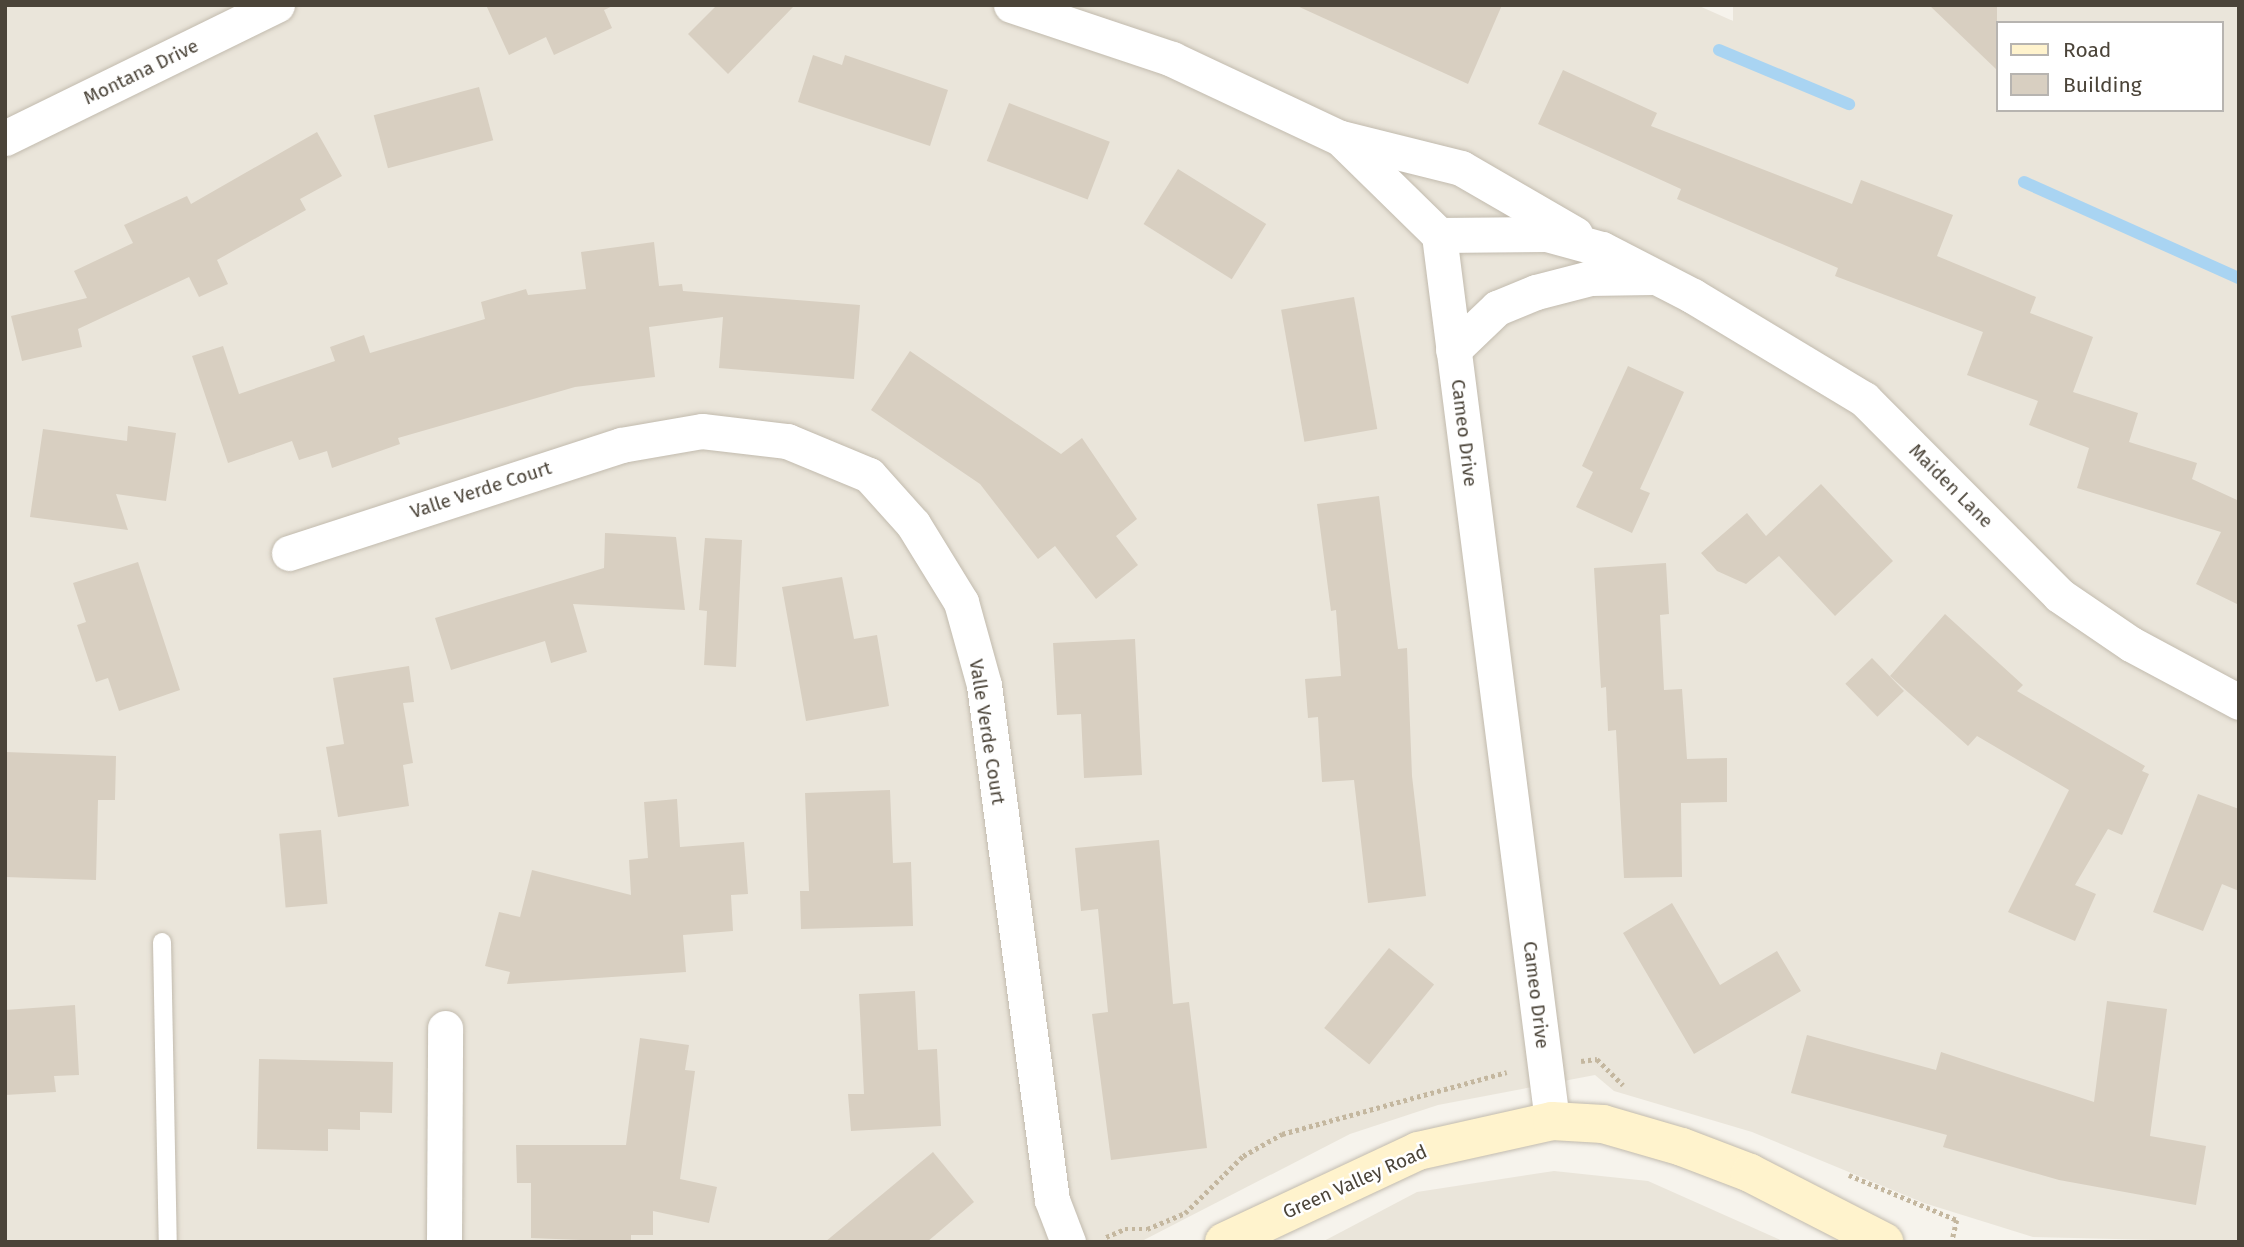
<!DOCTYPE html>
<style>
body{margin:0}
#map{position:relative;width:2244px;height:1247px;overflow:hidden;background:#f6f3ec;font-family:"Fira Sans",sans-serif}
div>[style]{position:absolute}
[style*='--x']{left:calc(var(--x)*1px);top:calc(var(--y)*1px);width:calc(var(--w)*1px);rotate:calc(var(--a)*1deg)}
.residential>*{inset:0;background:#eae5da}
.stream>*{height:12px;margin:-6px;padding:0 6px;transform-origin:6px;border-radius:6px;background:#a9d4f2}
.building>*{inset:0;background:#d8cfc1;transform-origin:0 0}
.path>*{height:4.5px;margin-top:-2.25px;transform-origin:0;background:repeating-linear-gradient(90deg,#c4b79f 0 3.5px,transparent 0 7px)}
.roads{filter:drop-shadow(0 0 2px #c2bbae) drop-shadow(0 0 2px #c2bbae)}
.lane>*{height:18px;margin:-9px;padding:0 9px;transform-origin:9px;border-radius:9px;background:#fff}
.street>*{height:35px;margin:-17.5px;padding:0 17.5px;transform-origin:17.5px;border-radius:17.5px;background:#fff}
.secondary>*{height:38px;margin:-19px;padding:0 19px;transform-origin:19px;border-radius:19px;background:#fff3cd}
span{translate:-50% -50%;white-space:nowrap;text-align:center;line-height:1.15;-webkit-text-stroke:5px #fff;paint-order:stroke}
.street-label{font-size:19px;color:#4b4439}
.frame{position:absolute;inset:0;border:7px solid #4b4439;pointer-events:none}
.legend{position:absolute;left:1996px;top:21px;width:228px;height:91px;box-sizing:border-box;background:#fff;border:2px solid #b7b4b0;margin:0;padding:9px 12px;list-style:none;font-size:21px;color:#4b4439}
.legend li{display:flex;align-items:center;gap:14px;height:35px}
.legend b{width:35px;border:2px solid #b7b4b0}
</style>
<div id="map">
<div class="residential">
<i style="clip-path:polygon(evenodd,5px 5px,1697px 5px,1733px 21px,1733px 5px,2239px 5px,2239px 1242px,2033px 1237px,1924px 1203px,1752px 1132px,1614px 1091px,1595px 1075px,1438px 1105px,1350px 1134px,1140px 1242px,5px 1242px,5px 5px,1997px 23px,2221px 23px,2221px 110px,1997px 110px,1997px 23px)"></i>
<i style="clip-path:polygon(1554px 1171px,1648px 1181px,1785px 1242px,1322px 1242px,1417px 1192px)"></i>
</div>
<div class="stream">
<i style="--x:1719;--y:50;--w:141;--a:22.6"></i>
<i style="--x:2024;--y:182;--w:235;--a:24.1"></i>
</div>
<div class="building">
<i style="clip-path:polygon(486px 5px,615px 5px,604px 10px,612px 28px,554px 55px,546px 37px,509px 55px)"></i>
<i style="clip-path:polygon(717px 5px,795px 5px,728px 74px,688px 34px)"></i>
<i style="clip-path:polygon(1295px 5px,1502px 5px,1468px 84px)"></i>
<i style="clip-path:polygon(1929px 5px,1997px 5px,1997px 70px)"></i>
<i style="clip-path:polygon(813px 55px,842px 65px,845px 55px,948px 90px,930px 146px,798px 102px)"></i>
<i style="clip-path:polygon(1563px 70px,1657px 113px,1651px 126px,1852px 204px,1861px 180px,1953px 215px,1937px 256px,2036px 297px,2030px 313px,2093px 337px,2073px 392px,2138px 413px,2129px 442px,2197px 463px,2192px 479px,2237px 500px,2239px 496px,2239px 605px,2196px 584px,2221px 532px,2077px 488px,2089px 448px,2029px 425px,2038px 401px,1967px 375px,1983px 332px,1835px 276px,1838px 268px,1677px 199px,1681px 189px,1538px 124px)"></i>
<i style="left:479px;top:87px;width:55px;height:109px;rotate:75deg"></i>
<i style="left:1009px;top:103px;width:108px;height:62px;rotate:21deg"></i>
<i style="clip-path:polygon(317px 132px,342px 176px,300px 199px,306px 210px,217px 260px,228px 284px,199px 297px,189px 277px,78px 329px,82px 347px,22px 361px,11px 316px,87px 298px,74px 271px,133px 243px,124px 225px,187px 196px,191px 204px)"></i>
<i style="left:1178px;top:169px;width:104px;height:65px;rotate:32deg"></i>
<i style="clip-path:polygon(654px 242px,659px 286px,682px 284px,683px 291px,860px 305px,854px 379px,719px 368px,723px 317px,649px 327px,655px 377px,575px 387px,398px 438px,400px 444px,332px 468px,327px 451px,299px 460px,292px 441px,228px 463px,192px 356px,223px 346px,239px 394px,335px 361px,330px 347px,364px 335px,370px 353px,485px 319px,481px 302px,526px 289px,528px 295px,586px 289px,581px 252px)"></i>
<i style="left:1354px;top:297px;width:134px;height:74px;rotate:80deg"></i>
<i style="clip-path:polygon(910px 351px,1061px 454px,1082px 438px,1137px 519px,1116px 536px,1138px 565px,1096px 599px,1055px 546px,1038px 559px,980px 484px,871px 410px)"></i>
<i style="clip-path:polygon(1628px 366px,1684px 392px,1640px 489px,1650px 493px,1632px 533px,1576px 507px,1593px 472px,1582px 466px)"></i>
<i style="clip-path:polygon(128px 426px,176px 433px,166px 501px,116px 494px,128px 530px,30px 517px,43px 429px,127px 441px)"></i>
<i style="clip-path:polygon(1821px 484px,1893px 561px,1835px 616px,1779px 556px,1746px 584px,1717px 571px,1701px 553px,1747px 513px,1766px 536px)"></i>
<i style="clip-path:polygon(1379px 496px,1398px 649px,1407px 648px,1412px 776px,1426px 896px,1368px 903px,1354px 780px,1322px 782px,1318px 717px,1308px 718px,1305px 679px,1341px 676px,1336px 610px,1331px 611px,1317px 504px)"></i>
<i style="clip-path:polygon(605px 533px,676px 537px,685px 610px,573px 604px,587px 652px,551px 663px,545px 641px,451px 670px,435px 618px,604px 568px)"></i>
<i style="clip-path:polygon(705px 538px,742px 540px,736px 667px,704px 665px,707px 611px,699px 610px)"></i>
<i style="clip-path:polygon(138px 562px,180px 690px,119px 711px,108px 678px,96px 682px,77px 625px,86px 622px,73px 583px)"></i>
<i style="clip-path:polygon(1666px 563px,1669px 614px,1660px 615px,1664px 690px,1682px 689px,1687px 759px,1727px 758px,1727px 802px,1681px 803px,1682px 877px,1624px 878px,1616px 730px,1608px 731px,1606px 687px,1601px 688px,1594px 568px)"></i>
<i style="clip-path:polygon(842px 577px,854px 639px,877px 635px,889px 706px,806px 721px,782px 587px)"></i>
<i style="clip-path:polygon(1945px 614px,2023px 685px,2017px 691px,2145px 766px,2142px 771px,2149px 774px,2122px 835px,2108px 829px,2075px 885px,2096px 894px,2075px 941px,2008px 912px,2069px 790px,1977px 736px,1968px 746px,1890px 676px)"></i>
<i style="clip-path:polygon(1135px 639px,1142px 775px,1084px 778px,1081px 714px,1057px 715px,1053px 643px)"></i>
<i style="left:1872px;top:658px;width:46px;height:37px;rotate:46deg"></i>
<i style="clip-path:polygon(409px 666px,414px 702px,403px 703px,413px 763px,403px 765px,409px 806px,338px 817px,326px 747px,344px 744px,333px 678px)"></i>
<i style="clip-path:polygon(5px 752px,116px 756px,115px 800px,98px 800px,96px 880px,5px 877px)"></i>
<i style="clip-path:polygon(890px 790px,893px 863px,911px 862px,913px 926px,801px 929px,800px 891px,809px 891px,805px 793px)"></i>
<i style="clip-path:polygon(2198px 794px,2239px 809px,2239px 891px,2222px 884px,2203px 931px,2153px 912px)"></i>
<i style="clip-path:polygon(677px 799px,680px 847px,744px 842px,748px 894px,731px 895px,733px 931px,683px 935px,686px 972px,507px 984px,510px 972px,485px 966px,499px 912px,520px 917px,532px 870px,631px 895px,629px 860px,648px 858px,644px 802px)"></i>
<i style="left:321px;top:830px;width:74px;height:42px;rotate:85deg"></i>
<i style="clip-path:polygon(1159px 840px,1173px 1004px,1189px 1002px,1207px 1148px,1111px 1160px,1092px 1014px,1108px 1012px,1098px 909px,1081px 911px,1075px 848px)"></i>
<i style="clip-path:polygon(1672px 903px,1720px 985px,1777px 951px,1801px 991px,1694px 1054px,1623px 933px)"></i>
<i style="left:1389px;top:948px;width:58px;height:103px;rotate:39deg"></i>
<i style="clip-path:polygon(915px 991px,918px 1050px,937px 1049px,941px 1126px,851px 1131px,848px 1094px,864px 1094px,859px 994px)"></i>
<i style="clip-path:polygon(2107px 1001px,2167px 1009px,2150px 1136px,2206px 1146px,2196px 1205px,2059px 1180px,1943px 1147px,1947px 1135px,1791px 1093px,1807px 1035px,1936px 1070px,1941px 1052px,2094px 1102px)"></i>
<i style="clip-path:polygon(75px 1005px,79px 1075px,54px 1076px,56px 1092px,5px 1095px,5px 1010px)"></i>
<i style="clip-path:polygon(640px 1038px,689px 1045px,685px 1070px,695px 1071px,680px 1179px,717px 1187px,709px 1223px,653px 1211px,653px 1235px,631px 1235px,631px 1242px,531px 1238px,531px 1183px,517px 1183px,516px 1145px,626px 1145px)"></i>
<i style="clip-path:polygon(259px 1059px,393px 1062px,392px 1113px,360px 1112px,360px 1130px,328px 1129px,328px 1151px,257px 1149px)"></i>
<i style="clip-path:polygon(933px 1152px,974px 1202px,927px 1242px,825px 1242px)"></i>
</div>
<div class="path">
<i style="--x:1581;--y:1061;--w:16;--a:-7"></i>
<i style="--x:1597;--y:1059;--w:37;--a:45"></i>
<i style="--x:1849;--y:1175;--w:117;--a:22.6"></i>
<i style="--x:1957;--y:1220;--w:23;--a:103"></i>
<i style="--x:1106;--y:1237;--w:21;--a:-23"></i>
<i style="--x:1125;--y:1229;--w:22;--a:0"></i>
<i style="--x:1147;--y:1229;--w:41;--a:-22.8"></i>
<i style="--x:1185;--y:1213;--w:81;--a:-44.5"></i>
<i style="--x:1243;--y:1156;--w:45;--a:-29.4"></i>
<i style="--x:1282;--y:1134;--w:233;--a:-15.4"></i>
</div>
<div class="roads">
<div class="lane">
<i style="--x:162;--y:942;--w:300;--a:88.9"></i>
</div>
<div class="street">
<i style="--x:1011;--y:5;--w:170;--a:18.5"></i>
<i style="--x:1172;--y:59;--w:186;--a:25.2"></i>
<i style="--x:1340;--y:138;--w:139;--a:44.4"></i>
<i style="--x:1439;--y:235;--w:893;--a:82.73"></i>
<i style="--x:5;--y:138;--w:303;--a:-26.1"></i>
<i style="--x:1341;--y:138;--w:124;--a:14"></i>
<i style="--x:1461;--y:168;--w:132;--a:30.1"></i>
<i style="--x:1439;--y:235;--w:108;--a:-0.5"></i>
<i style="--x:1547;--y:234;--w:57;--a:15.3"></i>
<i style="--x:1602;--y:249;--w:102;--a:27.3"></i>
<i style="--x:1693;--y:296;--w:200;--a:31.1"></i>
<i style="--x:1864;--y:399;--w:276;--a:45.1"></i>
<i style="--x:2059;--y:595;--w:87;--a:34.2"></i>
<i style="--x:2131;--y:644;--w:123;--a:28.2"></i>
<i style="--x:1453;--y:350;--w:61;--a:-43.7"></i>
<i style="--x:1497;--y:308;--w:42;--a:-22.3"></i>
<i style="--x:1536;--y:292;--w:56;--a:-14.5"></i>
<i style="--x:1590;--y:278;--w:62;--a:-0.9"></i>
<i style="--x:289;--y:553;--w:349;--a:-18"></i>
<i style="--x:621;--y:445;--w:82;--a:-9.8"></i>
<i style="--x:702;--y:431;--w:86;--a:6.7"></i>
<i style="--x:787;--y:441;--w:89;--a:22.5"></i>
<i style="--x:869;--y:475;--w:66;--a:48.1"></i>
<i style="--x:913;--y:524;--w:92;--a:58.4"></i>
<i style="--x:961;--y:602;--w:86;--a:74.5"></i>
<i style="--x:984;--y:685;--w:519;--a:82.48"></i>
<i style="--x:1052;--y:1200;--w:45;--a:69.1"></i>
<i style="--x:444;--y:1242;--w:214;--a:-89.7"></i>
</div>
<div class="secondary">
<i style="--x:1224;--y:1242;--w:214;--a:-25.1"></i>
<i style="--x:1418;--y:1151;--w:137;--a:-12.6"></i>
<i style="--x:1552;--y:1121;--w:51;--a:3.4"></i>
<i style="--x:1603;--y:1124;--w:82;--a:16.2"></i>
<i style="--x:1682;--y:1147;--w:73;--a:20.9"></i>
<i style="--x:1750;--y:1173;--w:151;--a:27.2"></i>
</div>
</div>
<div class="street-label">
<span style="left:141px;top:72px;rotate:-26deg">Montana Drive</span>
<span style="left:1464px;top:433px;rotate:83deg">Cameo Drive</span>
<span style="left:1951px;top:486px;rotate:45deg">Maiden Lane</span>
<span style="left:481px;top:490px;rotate:-18deg">Valle Verde Court</span>
<span style="left:987px;top:732px;rotate:81deg">Valle Verde Court</span>
<span style="left:1536px;top:995px;rotate:83deg">Cameo Drive</span>
<span style="left:1355px;top:1182px;rotate:-24deg">Green Valley Road</span>
</div>
<div class="frame"></div>
<ul class="legend">
<li><b style="height:9px;background:#fff3cd"></b>Road</li>
<li><b style="height:19px;background:#d8cfc1"></b>Building</li>
</ul>
</div>
